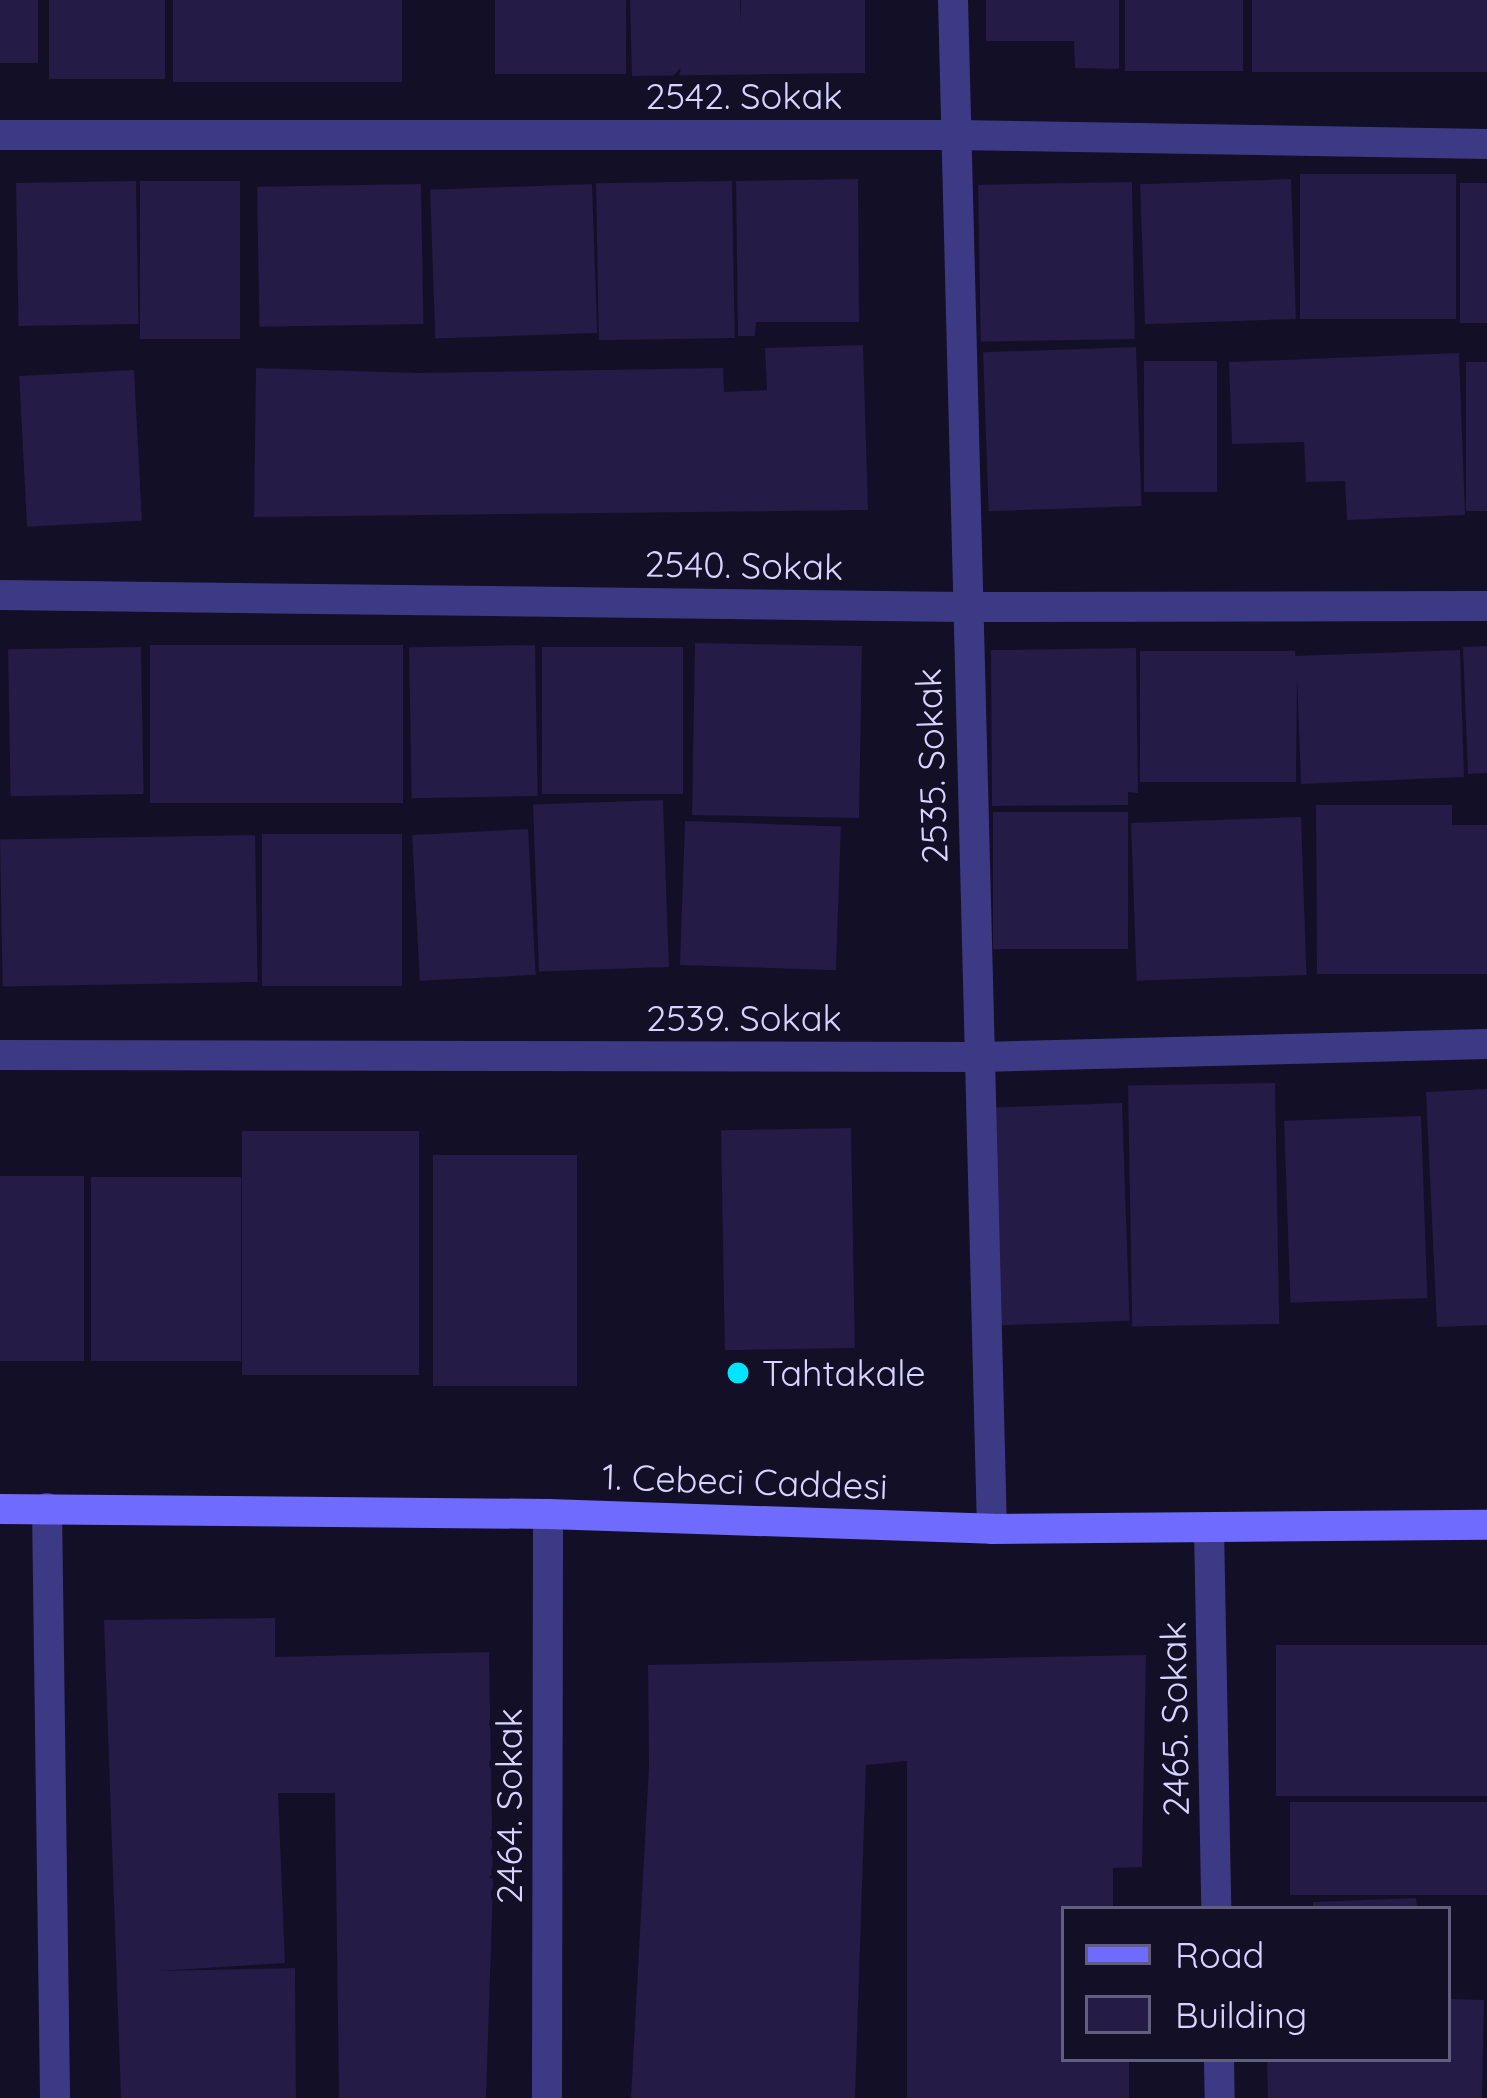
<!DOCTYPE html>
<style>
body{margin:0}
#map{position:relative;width:1487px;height:2098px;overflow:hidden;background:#130f26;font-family:Quicksand,sans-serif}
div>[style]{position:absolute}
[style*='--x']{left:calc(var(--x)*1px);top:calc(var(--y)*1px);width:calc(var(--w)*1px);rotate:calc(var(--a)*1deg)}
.building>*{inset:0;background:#241b47;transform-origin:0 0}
.minor>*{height:30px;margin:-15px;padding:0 15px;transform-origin:15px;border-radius:15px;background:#3d3a85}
.secondary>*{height:30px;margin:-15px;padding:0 15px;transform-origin:15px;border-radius:15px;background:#6f6bff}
.dots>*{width:33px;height:33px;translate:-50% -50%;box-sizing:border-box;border:6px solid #130f26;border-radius:50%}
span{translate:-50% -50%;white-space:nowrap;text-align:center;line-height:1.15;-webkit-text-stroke:12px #130f26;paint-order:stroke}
.street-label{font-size:36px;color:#d9d4ff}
.poi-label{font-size:36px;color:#d9d4ff}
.left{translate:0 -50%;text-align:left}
.legend{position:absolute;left:1061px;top:1906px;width:390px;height:156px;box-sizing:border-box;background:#130f26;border:3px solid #625e7d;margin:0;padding:15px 21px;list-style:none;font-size:36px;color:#d9d4ff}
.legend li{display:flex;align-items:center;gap:24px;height:60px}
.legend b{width:60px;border:3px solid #625e7d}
</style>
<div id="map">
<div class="building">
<i style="left:0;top:0;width:38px;height:63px"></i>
<i style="left:49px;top:0;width:116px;height:79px"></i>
<i style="left:173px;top:0;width:229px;height:82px"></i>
<i style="left:495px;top:0;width:131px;height:74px"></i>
<i style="clip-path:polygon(630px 0,740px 0,740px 21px,741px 0,865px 0,865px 73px,632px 76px)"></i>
<i style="clip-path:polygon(986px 0,1119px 0,1119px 69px,1075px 68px,1074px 41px,986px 41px)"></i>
<i style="left:1125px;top:0;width:118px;height:71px"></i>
<i style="left:1252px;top:0;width:235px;height:72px"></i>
<i style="left:1300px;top:174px;width:156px;height:145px"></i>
<i style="clip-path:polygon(858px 179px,859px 322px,756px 322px,755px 336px,738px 336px,736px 181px)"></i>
<i style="left:1291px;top:179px;width:140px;height:151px;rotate:88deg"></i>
<i style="left:136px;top:181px;width:143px;height:120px;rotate:89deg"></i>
<i style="left:140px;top:181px;width:100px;height:158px"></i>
<i style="left:732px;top:181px;width:157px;height:136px;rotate:89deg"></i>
<i style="left:1132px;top:182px;width:157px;height:154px;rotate:89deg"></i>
<i style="left:1460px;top:183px;width:27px;height:140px"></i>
<i style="left:421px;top:184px;width:140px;height:164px;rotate:89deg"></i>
<i style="left:592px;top:184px;width:149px;height:162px;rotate:88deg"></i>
<i style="clip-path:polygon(863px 345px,868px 510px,254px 517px,256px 368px,418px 373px,723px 368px,724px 392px,767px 390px,765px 348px)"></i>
<i style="left:1136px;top:347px;width:159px;height:153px;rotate:88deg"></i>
<i style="clip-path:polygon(1459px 353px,1465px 515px,1347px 520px,1345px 481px,1306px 482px,1304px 442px,1232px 444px,1229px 362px)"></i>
<i style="left:1144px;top:361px;width:73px;height:131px"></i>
<i style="left:1466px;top:362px;width:21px;height:149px"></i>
<i style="left:134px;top:370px;width:151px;height:115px;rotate:87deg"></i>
<i style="left:695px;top:643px;width:167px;height:172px;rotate:1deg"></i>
<i style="left:150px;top:645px;width:253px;height:158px"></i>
<i style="left:535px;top:645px;width:151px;height:126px;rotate:89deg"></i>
<i style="clip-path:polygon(1487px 646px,1487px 773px,1468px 774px,1463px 647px)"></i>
<i style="left:141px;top:647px;width:147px;height:133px;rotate:89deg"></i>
<i style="left:542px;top:647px;width:141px;height:147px"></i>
<i style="clip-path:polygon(1136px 648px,1138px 793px,1128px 792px,1128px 805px,992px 806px,991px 650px)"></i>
<i style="clip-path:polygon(1460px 650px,1464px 777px,1301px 784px,1297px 676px,1296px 782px,1140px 782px,1140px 651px,1295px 651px,1295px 656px)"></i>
<i style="left:663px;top:800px;width:167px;height:130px;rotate:88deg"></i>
<i style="clip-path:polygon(1316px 805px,1452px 805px,1452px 825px,1487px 825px,1487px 974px,1317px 974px)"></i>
<i style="left:993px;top:812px;width:135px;height:137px"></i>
<i style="left:1301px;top:817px;width:158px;height:170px;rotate:88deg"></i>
<i style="left:685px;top:821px;width:156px;height:144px;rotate:2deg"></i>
<i style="left:528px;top:829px;width:146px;height:116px;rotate:87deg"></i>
<i style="left:402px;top:834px;width:152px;height:140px;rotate:90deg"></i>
<i style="left:255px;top:835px;width:147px;height:255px;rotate:89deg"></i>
<i style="left:1275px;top:1083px;width:241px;height:147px;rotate:89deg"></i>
<i style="clip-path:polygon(1487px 1089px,1487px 1325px,1437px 1327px,1426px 1092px)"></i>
<i style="left:1122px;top:1103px;width:218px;height:133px;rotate:88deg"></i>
<i style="left:1421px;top:1116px;width:182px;height:137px;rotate:88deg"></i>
<i style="left:851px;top:1128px;width:220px;height:130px;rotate:89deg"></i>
<i style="left:242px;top:1131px;width:177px;height:244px"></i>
<i style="left:433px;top:1155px;width:144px;height:231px"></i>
<i style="left:0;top:1176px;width:84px;height:185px"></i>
<i style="left:91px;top:1177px;width:150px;height:184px"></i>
<i style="clip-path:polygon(275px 1618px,275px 1657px,489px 1652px,493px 1886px,486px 2098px,339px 2098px,335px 1793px,278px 1793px,285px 1963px,159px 1971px,295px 1968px,296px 2098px,121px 2098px,104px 1620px)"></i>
<i style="left:1487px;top:1645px;width:151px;height:211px;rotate:90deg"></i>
<i style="clip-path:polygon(1146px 1655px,1142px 1867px,1113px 1868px,1113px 1909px,1064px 1909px,1064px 2059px,1129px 2059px,1129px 2098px,907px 2098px,907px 1761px,866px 1765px,855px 2098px,631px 2098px,649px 1766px,648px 1665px)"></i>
<i style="left:1487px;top:1802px;width:93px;height:197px;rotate:90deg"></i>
<i style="clip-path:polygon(1416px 1898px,1417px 1909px,1313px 1909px,1313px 1902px)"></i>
<i style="clip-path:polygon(1448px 1999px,1484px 2000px,1482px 2098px,1268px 2098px,1267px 2059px,1448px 2059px)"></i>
</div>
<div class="minor">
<i style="--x:953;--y:0;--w:1529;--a:88.54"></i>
<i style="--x:0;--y:135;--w:955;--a:0"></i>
<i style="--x:955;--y:135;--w:532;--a:0.97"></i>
<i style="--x:0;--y:595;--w:964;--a:0.71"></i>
<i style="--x:964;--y:607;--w:523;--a:-0.11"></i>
<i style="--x:0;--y:1055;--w:980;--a:0.12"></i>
<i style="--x:980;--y:1057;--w:507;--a:-1.47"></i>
<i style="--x:47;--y:1508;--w:590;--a:89.22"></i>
<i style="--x:1209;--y:1528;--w:381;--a:88.9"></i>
<i style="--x:1219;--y:2059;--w:39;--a:89"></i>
<i style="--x:547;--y:2098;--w:584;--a:-89.9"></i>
</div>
<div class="secondary">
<i style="--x:0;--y:1509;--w:548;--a:0.52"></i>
<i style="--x:548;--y:1514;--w:444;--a:1.9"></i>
<i style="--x:992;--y:1529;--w:495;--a:-0.5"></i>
</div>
<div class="dots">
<i style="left:738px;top:1373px;background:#00e5ff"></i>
</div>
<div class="street-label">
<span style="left:744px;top:96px">2542. Sokak</span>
<span style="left:744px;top:565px;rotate:1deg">2540. Sokak</span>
<span style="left:931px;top:766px;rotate:-92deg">2535. Sokak</span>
<span style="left:744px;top:1018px">2539. Sokak</span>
<span style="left:745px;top:1481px;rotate:2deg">1. Cebeci Caddesi</span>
<span style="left:1174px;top:1719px;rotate:-91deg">2465. Sokak</span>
<span style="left:509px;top:1806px;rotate:-90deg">2464. Sokak</span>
</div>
<div class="poi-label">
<span class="left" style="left:762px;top:1373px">Tahtakale</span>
</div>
<ul class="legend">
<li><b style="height:15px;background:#6f6bff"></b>Road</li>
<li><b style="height:33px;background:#241b47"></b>Building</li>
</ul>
</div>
